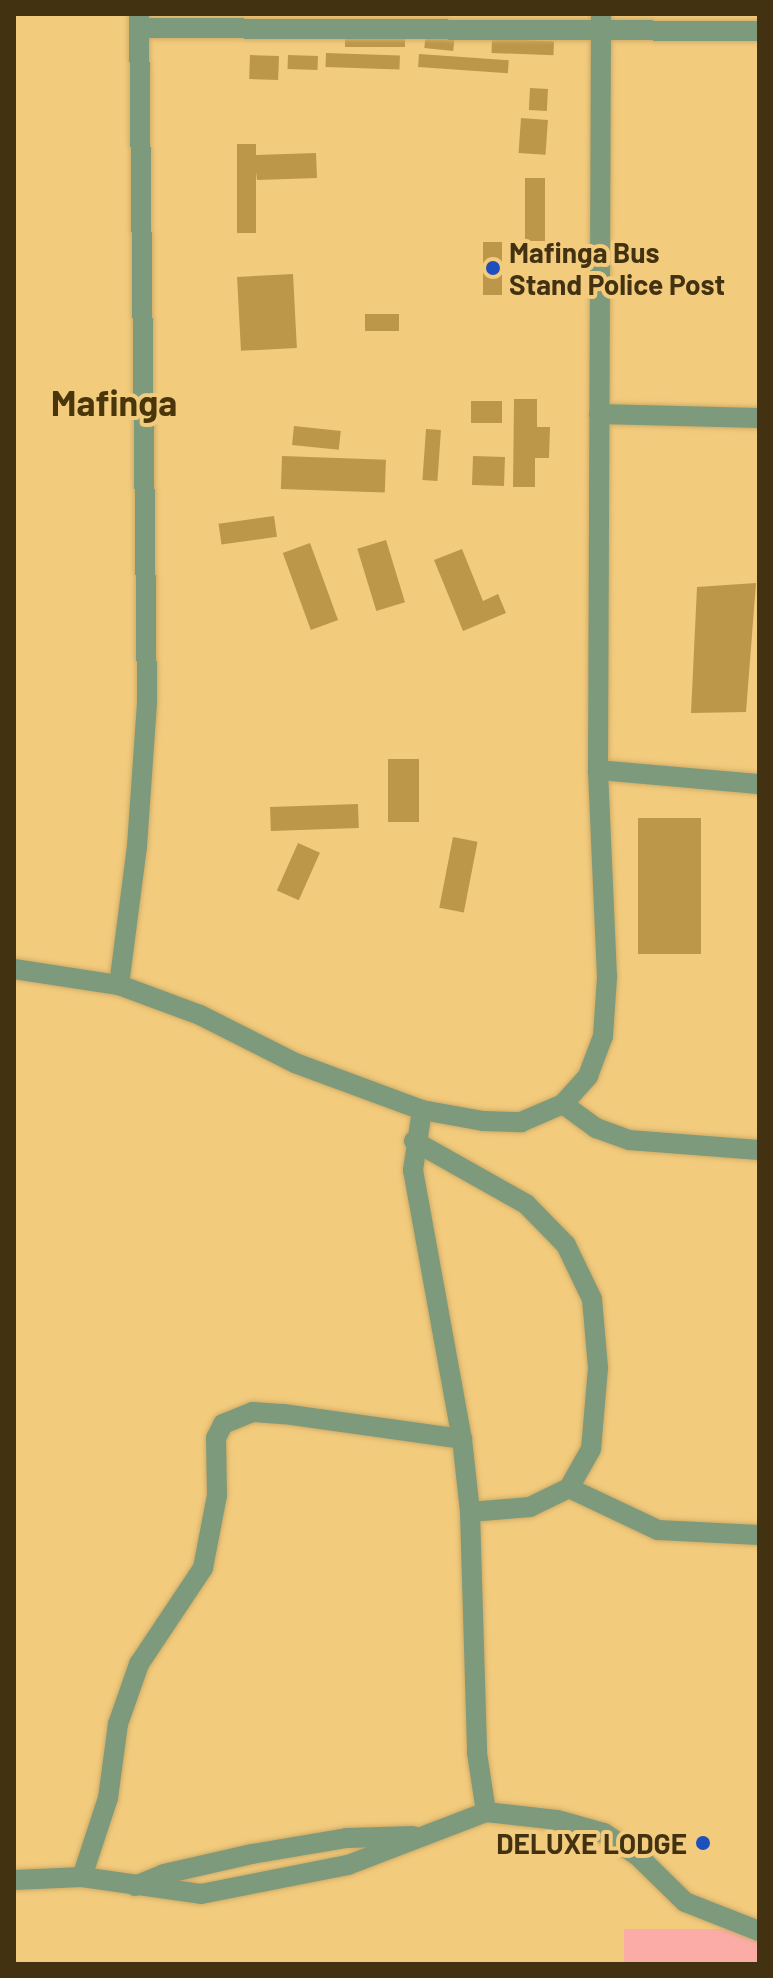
<!DOCTYPE html>
<style>
body{margin:0}
#map{position:relative;width:773px;height:1978px;overflow:hidden;background:#f2cb7d;font-family:Barlow,sans-serif}
div>[style]{position:absolute}
[style*='--x']{left:calc(var(--x)*1px);top:calc(var(--y)*1px);width:calc(var(--w)*1px);rotate:calc(var(--a)*1deg)}
.green>*{inset:0;background:#fbaca7;transform-origin:0 0}
.building>*{inset:0;background:#bd9749;transform-origin:0 0}
.roads{filter:drop-shadow(0 0 2px #cfac67) drop-shadow(0 0 2px #cfac67)}
.minor>*{height:20px;margin:-10px;padding:0 10px;transform-origin:10px;border-radius:10px;background:#7e9a7c}
.dots>*{width:22px;height:22px;translate:-50% -50%;box-sizing:border-box;border:4px solid #f2cb7d;border-radius:50%}
span{translate:-50% -50%;white-space:nowrap;text-align:center;line-height:1.15;-webkit-text-stroke:8px #f2cb7d;paint-order:stroke}
.poi-label{font-size:28px;color:#423211;font-weight:700}
.left{translate:0 -50%;text-align:left}
.right{translate:-100% -50%;text-align:right}
.district-label{font-size:36px;color:#4a360b;font-weight:700}
.frame{position:absolute;inset:0;border:16px solid #423211;pointer-events:none}
</style>
<div id="map">
<div class="green">
<i style="left:759px;top:1929px;width:35px;height:135px;rotate:90deg"></i>
</div>
<div class="building">
<i style="left:426px;top:32px;width:29px;height:16px;rotate:6deg"></i>
<i style="left:405px;top:35px;width:12px;height:60px;rotate:90deg"></i>
<i style="left:492px;top:39px;width:62px;height:14px;rotate:2deg"></i>
<i style="left:326px;top:53px;width:74px;height:14px;rotate:2deg"></i>
<i style="left:419px;top:54px;width:90px;height:13px;rotate:4deg"></i>
<i style="left:250px;top:55px;width:29px;height:24px;rotate:2deg"></i>
<i style="left:288px;top:55px;width:30px;height:14px;rotate:2deg"></i>
<i style="left:530px;top:88px;width:18px;height:22px;rotate:3deg"></i>
<i style="left:521px;top:118px;width:27px;height:35px;rotate:4deg"></i>
<i style="clip-path:polygon(237px 144px,256px 144px,256px 155px,316px 153px,317px 178px,257px 180px,256px 172px,256px 233px,237px 233px)"></i>
<i style="left:525px;top:178px;width:20px;height:63px"></i>
<i style="left:483px;top:242px;width:19px;height:53px"></i>
<i style="left:293px;top:274px;width:74px;height:56px;rotate:87deg"></i>
<i style="left:365px;top:314px;width:34px;height:17px"></i>
<i style="clip-path:polygon(514px 399px,537px 399px,537px 427px,550px 427px,549px 458px,535px 458px,535px 487px,513px 487px)"></i>
<i style="left:471px;top:401px;width:31px;height:22px"></i>
<i style="left:294px;top:426px;width:47px;height:19px;rotate:6deg"></i>
<i style="left:426px;top:429px;width:15px;height:51px;rotate:4deg"></i>
<i style="left:282px;top:456px;width:104px;height:33px;rotate:2deg"></i>
<i style="left:473px;top:456px;width:32px;height:29px;rotate:2deg"></i>
<i style="left:274px;top:516px;width:21px;height:56px;rotate:82deg"></i>
<i style="left:386px;top:540px;width:65px;height:30px;rotate:73deg"></i>
<i style="left:310px;top:543px;width:82px;height:29px;rotate:70deg"></i>
<i style="clip-path:polygon(462px 549px,483px 601px,498px 594px,506px 613px,463px 631px,434px 560px)"></i>
<i style="clip-path:polygon(756px 583px,746px 712px,691px 713px,697px 587px)"></i>
<i style="left:388px;top:759px;width:31px;height:63px"></i>
<i style="left:358px;top:804px;width:24px;height:88px;rotate:88deg"></i>
<i style="left:638px;top:818px;width:63px;height:136px"></i>
<i style="left:453px;top:837px;width:25px;height:72px;rotate:11deg"></i>
<i style="left:298px;top:843px;width:24px;height:52px;rotate:24deg"></i>
</div>
<div class="roads">
<div class="minor">
<i style="--x:139;--y:28;--w:620;--a:0.28"></i>
<i style="--x:599;--y:414;--w:160;--a:1.4"></i>
<i style="--x:598;--y:770;--w:162;--a:5"></i>
<i style="--x:14;--y:969;--w:106;--a:8.7"></i>
<i style="--x:119;--y:985;--w:86;--a:20.3"></i>
<i style="--x:200;--y:1015;--w:106;--a:26.8"></i>
<i style="--x:295;--y:1063;--w:135;--a:20.3"></i>
<i style="--x:422;--y:1110;--w:62;--a:10.2"></i>
<i style="--x:483;--y:1121;--w:38;--a:2"></i>
<i style="--x:521;--y:1122;--w:46;--a:-23.2"></i>
<i style="--x:563;--y:1104;--w:38;--a:-48"></i>
<i style="--x:588;--y:1076;--w:43;--a:-69.4"></i>
<i style="--x:603;--y:1036;--w:59;--a:-86.1"></i>
<i style="--x:607;--y:977;--w:207;--a:-92.5"></i>
<i style="--x:598;--y:770;--w:756;--a:-89.77"></i>
<i style="--x:119;--y:985;--w:140;--a:-82.6"></i>
<i style="--x:137;--y:846;--w:144;--a:-86"></i>
<i style="--x:147;--y:702;--w:688;--a:-90.67"></i>
<i style="--x:563;--y:1104;--w:41;--a:36"></i>
<i style="--x:596;--y:1128;--w:35;--a:20"></i>
<i style="--x:629;--y:1140;--w:130;--a:4.4"></i>
<i style="--x:422;--y:1110;--w:61;--a:98.5"></i>
<i style="--x:413;--y:1170;--w:273;--a:79.7"></i>
<i style="--x:462;--y:1439;--w:73;--a:83.7"></i>
<i style="--x:470;--y:1512;--w:241;--a:88.3"></i>
<i style="--x:477;--y:1753;--w:60;--a:81.3"></i>
<i style="--x:414;--y:1141;--w:129;--a:29.4"></i>
<i style="--x:526;--y:1204;--w:57;--a:45.7"></i>
<i style="--x:566;--y:1245;--w:60;--a:64.3"></i>
<i style="--x:592;--y:1299;--w:69;--a:85"></i>
<i style="--x:598;--y:1368;--w:81;--a:94.9"></i>
<i style="--x:591;--y:1449;--w:45;--a:119.4"></i>
<i style="--x:569;--y:1488;--w:43;--a:154"></i>
<i style="--x:530;--y:1507;--w:60;--a:175.2"></i>
<i style="--x:569;--y:1488;--w:98;--a:25.3"></i>
<i style="--x:658;--y:1530;--w:101;--a:2.8"></i>
<i style="--x:82;--y:1877;--w:83;--a:-71.8"></i>
<i style="--x:108;--y:1798;--w:75;--a:-82.3"></i>
<i style="--x:118;--y:1724;--w:64;--a:-70.7"></i>
<i style="--x:139;--y:1664;--w:115;--a:-56.3"></i>
<i style="--x:203;--y:1568;--w:74;--a:-79.1"></i>
<i style="--x:217;--y:1495;--w:57;--a:-91"></i>
<i style="--x:216;--y:1438;--w:16;--a:-63"></i>
<i style="--x:223;--y:1424;--w:32;--a:-22"></i>
<i style="--x:253;--y:1412;--w:31;--a:4"></i>
<i style="--x:284;--y:1414;--w:180;--a:8"></i>
<i style="--x:14;--y:1880;--w:68;--a:-2.5"></i>
<i style="--x:82;--y:1877;--w:120;--a:8.1"></i>
<i style="--x:201;--y:1894;--w:150;--a:-11.2"></i>
<i style="--x:348;--y:1865;--w:148;--a:-21"></i>
<i style="--x:486;--y:1812;--w:71;--a:6.4"></i>
<i style="--x:557;--y:1820;--w:49;--a:15.5"></i>
<i style="--x:604;--y:1833;--w:40;--a:34"></i>
<i style="--x:637;--y:1855;--w:67;--a:44.4"></i>
<i style="--x:685;--y:1902;--w:79;--a:21.4"></i>
<i style="--x:135;--y:1886;--w:31;--a:-22"></i>
<i style="--x:164;--y:1874;--w:90;--a:-12.8"></i>
<i style="--x:252;--y:1854;--w:96;--a:-9.6"></i>
<i style="--x:347;--y:1838;--w:66;--a:-1.7"></i>
</div>
</div>
<div class="dots">
<i style="left:493px;top:268px;background:#1f4fbc"></i>
<i style="left:703px;top:1843px;background:#1f4fbc"></i>
</div>
<div class="poi-label">
<span class="left" style="left:509px;top:268px">Mafinga Bus<br>Stand Police Post</span>
<span class="right" style="left:687px;top:1843px">DELUXE LODGE</span>
</div>
<div class="district-label">
<span style="left:114px;top:402px">Mafinga</span>
</div>
<div class="frame"></div>
</div>
